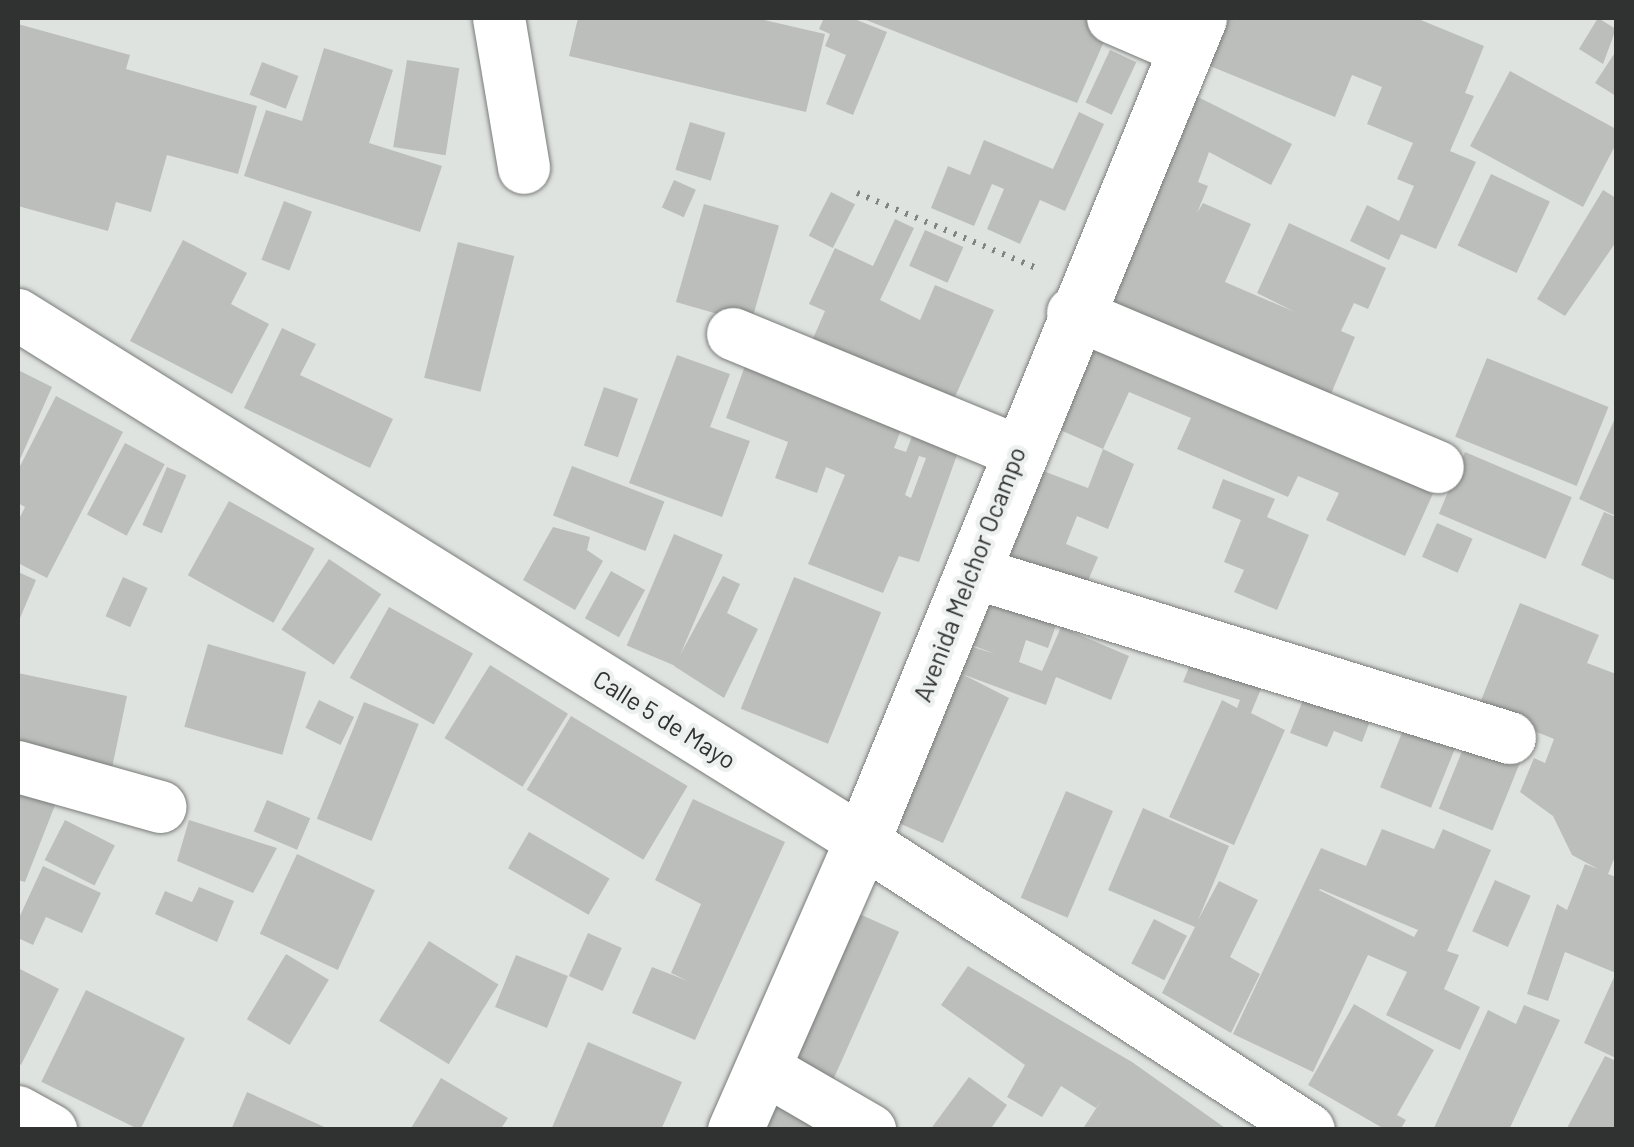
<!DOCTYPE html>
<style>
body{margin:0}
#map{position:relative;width:1634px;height:1147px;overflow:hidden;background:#dfe3e0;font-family:Barlow,sans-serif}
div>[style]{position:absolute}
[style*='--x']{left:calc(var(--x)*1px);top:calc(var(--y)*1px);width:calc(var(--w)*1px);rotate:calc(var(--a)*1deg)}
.building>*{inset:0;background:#bcbebb;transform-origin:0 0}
.path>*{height:6px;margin-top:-3px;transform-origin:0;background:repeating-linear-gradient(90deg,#818482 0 2.5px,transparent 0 10.5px)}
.roads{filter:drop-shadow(0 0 2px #797c7a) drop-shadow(0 0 2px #797c7a)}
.street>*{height:52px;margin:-26px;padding:0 26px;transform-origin:26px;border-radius:26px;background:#fff}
.secondary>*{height:55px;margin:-27.5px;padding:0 27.5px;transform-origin:27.5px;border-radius:27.5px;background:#fff}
span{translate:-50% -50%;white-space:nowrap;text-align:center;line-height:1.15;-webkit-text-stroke:9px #ecf0ee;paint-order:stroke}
.street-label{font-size:25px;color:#303231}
.frame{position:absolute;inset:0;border:20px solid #303231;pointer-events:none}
</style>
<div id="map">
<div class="building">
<i style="clip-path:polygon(578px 18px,755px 18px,825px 34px,806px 112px,569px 56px)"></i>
<i style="clip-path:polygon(824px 18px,852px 18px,887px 32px,853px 115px,826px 104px,846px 55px,825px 46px,830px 34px,819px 29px)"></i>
<i style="clip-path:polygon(861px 18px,1081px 18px,1109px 30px,1077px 103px)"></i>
<i style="clip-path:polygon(1227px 18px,1416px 18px,1484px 46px,1465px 93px,1474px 96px,1450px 151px,1476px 162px,1436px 249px,1401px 234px,1389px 260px,1350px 241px,1367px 205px,1399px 221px,1414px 186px,1397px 179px,1413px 143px,1367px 124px,1382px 87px,1352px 75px,1335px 117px,1205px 64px)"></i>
<i style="clip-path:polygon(1598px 18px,1616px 29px,1603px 64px,1579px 49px)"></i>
<i style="clip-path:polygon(18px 24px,130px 55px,126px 69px,257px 106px,238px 174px,167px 155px,151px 212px,116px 202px,108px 231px,18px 206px)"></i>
<i style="clip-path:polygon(324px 48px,393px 70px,369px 143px,442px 166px,420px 232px,244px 176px,266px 110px,302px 121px)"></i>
<i style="left:1110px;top:50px;width:29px;height:58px;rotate:25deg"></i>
<i style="clip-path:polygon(1616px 51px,1616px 96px,1595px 83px)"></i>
<i style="left:407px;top:60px;width:53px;height:88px;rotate:9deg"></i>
<i style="left:262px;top:62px;width:39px;height:35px;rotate:21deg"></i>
<i style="clip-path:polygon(1510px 71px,1616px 129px,1616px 144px,1583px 207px,1470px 146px)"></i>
<i style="clip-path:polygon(1188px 92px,1292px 144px,1271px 185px,1209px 152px,1198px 182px,1208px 186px,1197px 213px,1203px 203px,1251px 224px,1225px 282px,1295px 312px,1257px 293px,1289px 223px,1386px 268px,1368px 309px,1354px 303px,1341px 331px,1355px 337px,1328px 401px,1105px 308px)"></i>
<i style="clip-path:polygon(1079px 112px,1104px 124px,1065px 211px,1040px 200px,1020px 244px,987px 229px,1004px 189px,992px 184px,974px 226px,931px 208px,948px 166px,970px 175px,984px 140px,1053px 169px)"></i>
<i style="left:690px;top:122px;width:37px;height:50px;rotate:17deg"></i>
<i style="left:1491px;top:174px;width:65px;height:79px;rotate:25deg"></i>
<i style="left:674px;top:180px;width:24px;height:30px;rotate:24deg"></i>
<i style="clip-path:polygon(1603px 190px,1616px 198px,1616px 242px,1565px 316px,1537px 299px)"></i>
<i style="left:831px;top:192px;width:27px;height:49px;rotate:27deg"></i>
<i style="left:284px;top:201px;width:30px;height:63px;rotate:21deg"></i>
<i style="left:704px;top:204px;width:78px;height:102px;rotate:16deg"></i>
<i style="clip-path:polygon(895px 219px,914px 228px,880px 300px,920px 320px,935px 285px,994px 310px,954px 399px,808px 350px,825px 311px,809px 304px,835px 248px,873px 266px)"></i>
<i style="left:925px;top:230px;width:42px;height:39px;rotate:24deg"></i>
<i style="clip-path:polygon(183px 240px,247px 273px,231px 304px,269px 324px,232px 394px,130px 341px)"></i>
<i style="left:458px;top:242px;width:58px;height:140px;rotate:14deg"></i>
<i style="clip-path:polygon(1080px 324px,1440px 478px,1405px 556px,1326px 520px,1339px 493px,1298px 476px,1288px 497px,1177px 449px,1191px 418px,1129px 392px,1103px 449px,1038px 420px)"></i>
<i style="clip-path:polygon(282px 328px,316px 344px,300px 375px,393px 419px,370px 468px,244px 408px)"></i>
<i style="clip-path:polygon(677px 355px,730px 374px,710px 427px,750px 441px,722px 517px,629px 483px)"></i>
<i style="clip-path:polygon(evenodd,749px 355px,907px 414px,894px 448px,906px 452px,919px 418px,964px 435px,919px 562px,899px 556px,883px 593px,808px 564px,845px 475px,826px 467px,817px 493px,775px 478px,788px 442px,726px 418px,749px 355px,919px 456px,926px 458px,911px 498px,905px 495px,919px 456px)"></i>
<i style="left:1487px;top:358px;width:131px;height:85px;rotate:22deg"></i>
<i style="clip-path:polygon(18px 370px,52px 387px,18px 464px)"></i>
<i style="left:604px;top:387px;width:36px;height:62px;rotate:19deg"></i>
<i style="clip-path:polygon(56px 396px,123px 432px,47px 578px,18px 563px,18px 521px,25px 507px,18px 503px,18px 470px)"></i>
<i style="clip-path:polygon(1616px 416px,1616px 516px,1579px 499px)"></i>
<i style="left:125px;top:443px;width:45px;height:81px;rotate:28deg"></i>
<i style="clip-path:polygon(1103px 449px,1134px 464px,1108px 529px,1077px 516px,1066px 544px,1098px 557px,1087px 583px,996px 554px,1030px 466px,1088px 488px)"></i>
<i style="left:1465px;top:452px;width:116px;height:67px;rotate:23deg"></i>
<i style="left:572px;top:466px;width:99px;height:53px;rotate:21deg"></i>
<i style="left:167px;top:467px;width:21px;height:63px;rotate:23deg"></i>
<i style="clip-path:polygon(1223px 479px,1275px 499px,1267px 517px,1309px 535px,1277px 610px,1234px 592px,1244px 570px,1224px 562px,1241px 520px,1212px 508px)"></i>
<i style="left:229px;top:501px;width:98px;height:85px;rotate:29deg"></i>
<i style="clip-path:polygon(1604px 512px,1616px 517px,1616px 581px,1581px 565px)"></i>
<i style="left:1437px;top:523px;width:39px;height:37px;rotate:24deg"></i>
<i style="clip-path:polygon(553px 527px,590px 537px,587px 550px,603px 561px,575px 610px,523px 580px)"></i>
<i style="left:674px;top:534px;width:53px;height:121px;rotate:23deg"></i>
<i style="left:329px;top:559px;width:63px;height:85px;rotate:34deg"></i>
<i style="left:611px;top:571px;width:39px;height:54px;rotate:29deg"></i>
<i style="clip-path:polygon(18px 572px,36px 580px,18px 623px)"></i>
<i style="clip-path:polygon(723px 576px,740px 584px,727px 613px,758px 629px,724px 698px,674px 666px)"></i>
<i style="left:123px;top:577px;width:27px;height:43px;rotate:24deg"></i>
<i style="left:794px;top:577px;width:94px;height:142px;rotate:22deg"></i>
<i style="clip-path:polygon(979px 578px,1062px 608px,1048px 648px,1026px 640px,1019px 662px,1042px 671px,1061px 627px,1129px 656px,1111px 700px,1056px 677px,1046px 705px,962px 674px,1009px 698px,943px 843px,877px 813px,967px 645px,995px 654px,956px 639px)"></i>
<i style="clip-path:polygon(1520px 603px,1599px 635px,1587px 663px,1616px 674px,1616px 854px,1608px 874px,1616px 877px,1616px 973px,1565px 952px,1548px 1001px,1527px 994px,1557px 904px,1567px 910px,1585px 864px,1598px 869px,1572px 855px,1553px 816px,1520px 792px,1534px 758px,1545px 763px,1554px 739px,1478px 708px)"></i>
<i style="left:389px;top:607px;width:96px;height:81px;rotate:29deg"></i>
<i style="left:208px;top:644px;width:102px;height:86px;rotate:16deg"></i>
<i style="clip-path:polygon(1198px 645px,1270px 667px,1251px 713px,1285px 730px,1234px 845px,1169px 817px,1222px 700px,1237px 708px,1240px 700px,1183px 682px)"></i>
<i style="left:490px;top:665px;width:92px;height:86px;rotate:32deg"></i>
<i style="clip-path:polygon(18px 673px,127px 696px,112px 768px,18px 748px)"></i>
<i style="clip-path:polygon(1310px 682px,1375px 708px,1362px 742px,1334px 731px,1327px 747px,1290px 733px)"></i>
<i style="left:319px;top:700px;width:39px;height:31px;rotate:26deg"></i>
<i style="left:364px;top:702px;width:59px;height:126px;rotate:22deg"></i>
<i style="left:1410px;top:713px;width:55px;height:80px;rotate:22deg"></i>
<i style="left:571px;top:716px;width:136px;height:86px;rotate:31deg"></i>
<i style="left:1471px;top:729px;width:58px;height:86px;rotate:22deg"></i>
<i style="clip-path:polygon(18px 789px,57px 800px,25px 882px,18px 880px)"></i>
<i style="left:1066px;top:791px;width:51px;height:116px;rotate:23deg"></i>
<i style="clip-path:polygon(693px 799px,785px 842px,695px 1040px,632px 1013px,652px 967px,688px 981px,671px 973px,701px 904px,655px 880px)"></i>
<i style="left:267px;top:800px;width:47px;height:34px;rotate:23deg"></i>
<i style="clip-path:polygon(1143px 808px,1229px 846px,1198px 920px,1219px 881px,1258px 900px,1230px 957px,1260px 974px,1231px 1033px,1162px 993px,1195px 927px,1108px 890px)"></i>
<i style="left:65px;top:820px;width:56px;height:45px;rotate:27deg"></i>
<i style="clip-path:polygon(189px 820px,277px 848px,253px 893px,177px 861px)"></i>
<i style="clip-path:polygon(evenodd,1382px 829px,1434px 849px,1443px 829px,1491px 850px,1447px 951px,1459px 955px,1444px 989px,1480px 1007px,1460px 1050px,1386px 1015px,1407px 972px,1368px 955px,1313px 1072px,1233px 1034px,1321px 848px,1366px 866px,1382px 829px,1320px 889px,1418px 930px,1414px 937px,1319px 890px,1320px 889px)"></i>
<i style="left:529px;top:832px;width:93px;height:42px;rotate:30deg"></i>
<i style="left:297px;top:854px;width:86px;height:88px;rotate:25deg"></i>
<i style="clip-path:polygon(43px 866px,101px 893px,82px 933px,46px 917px,33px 945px,18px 938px,18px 920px)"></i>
<i style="left:1495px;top:880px;width:39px;height:56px;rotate:24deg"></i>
<i style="clip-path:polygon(199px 887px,234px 901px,217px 942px,155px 914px,165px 891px,192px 902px)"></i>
<i style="left:837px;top:904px;width:68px;height:164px;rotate:24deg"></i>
<i style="left:1154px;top:919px;width:37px;height:50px;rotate:27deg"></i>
<i style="left:588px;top:933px;width:37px;height:47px;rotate:24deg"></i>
<i style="left:429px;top:941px;width:82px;height:94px;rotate:32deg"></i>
<i style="left:286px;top:954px;width:50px;height:76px;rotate:31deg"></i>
<i style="left:516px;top:955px;width:56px;height:56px;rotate:22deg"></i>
<i style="clip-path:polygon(968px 966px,1132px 1062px,1228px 1130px,1082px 1130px,1103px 1098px,1096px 1108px,1061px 1086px,1042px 1117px,1007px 1097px,1025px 1065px,941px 1005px)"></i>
<i style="clip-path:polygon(18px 968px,59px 989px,21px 1065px,18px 1063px)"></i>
<i style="clip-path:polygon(1616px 973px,1616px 1058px,1584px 1043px)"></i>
<i style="left:86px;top:990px;width:110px;height:102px;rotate:26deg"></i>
<i style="clip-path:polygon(1354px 1004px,1434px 1050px,1397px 1115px,1406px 1120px,1400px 1130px,1386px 1130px,1308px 1085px)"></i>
<i style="clip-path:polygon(1524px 1005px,1560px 1020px,1509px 1130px,1433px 1130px,1488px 1010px,1516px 1024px)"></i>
<i style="clip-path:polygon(588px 1042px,682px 1082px,661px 1130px,551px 1130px)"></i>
<i style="clip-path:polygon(1605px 1056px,1616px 1061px,1616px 1130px,1566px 1130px)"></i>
<i style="clip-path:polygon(969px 1077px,1007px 1105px,990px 1130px,930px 1130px)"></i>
<i style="clip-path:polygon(441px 1078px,508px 1118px,500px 1130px,410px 1130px)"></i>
<i style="clip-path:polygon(760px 1089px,841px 1130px,743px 1130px)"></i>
<i style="clip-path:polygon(247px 1092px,331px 1130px,231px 1130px)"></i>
</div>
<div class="path">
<i style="--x:857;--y:193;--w:194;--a:22.7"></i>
</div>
<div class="roads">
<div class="street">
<i style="--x:499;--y:18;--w:152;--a:80.5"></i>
<i style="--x:1113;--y:18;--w:78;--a:23.3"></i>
<i style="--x:1073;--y:313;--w:396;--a:22.9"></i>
<i style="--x:18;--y:315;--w:994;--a:31.93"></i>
<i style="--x:862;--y:841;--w:532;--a:32.88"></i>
<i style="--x:733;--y:334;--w:307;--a:22.4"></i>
<i style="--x:972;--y:572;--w:563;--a:17.15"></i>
<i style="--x:18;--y:767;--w:148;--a:15.7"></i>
<i style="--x:763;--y:1068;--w:124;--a:30.1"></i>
<i style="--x:18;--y:1112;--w:38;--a:29"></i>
</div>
<div class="secondary">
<i style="--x:735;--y:1130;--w:316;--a:-66.3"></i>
<i style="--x:862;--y:841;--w:889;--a:-67.73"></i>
</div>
</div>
<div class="street-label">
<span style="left:969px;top:574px;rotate:-69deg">Avenida Melchor Ocampo</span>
<span style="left:665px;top:719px;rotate:32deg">Calle 5 de Mayo</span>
</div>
<div class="frame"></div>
</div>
